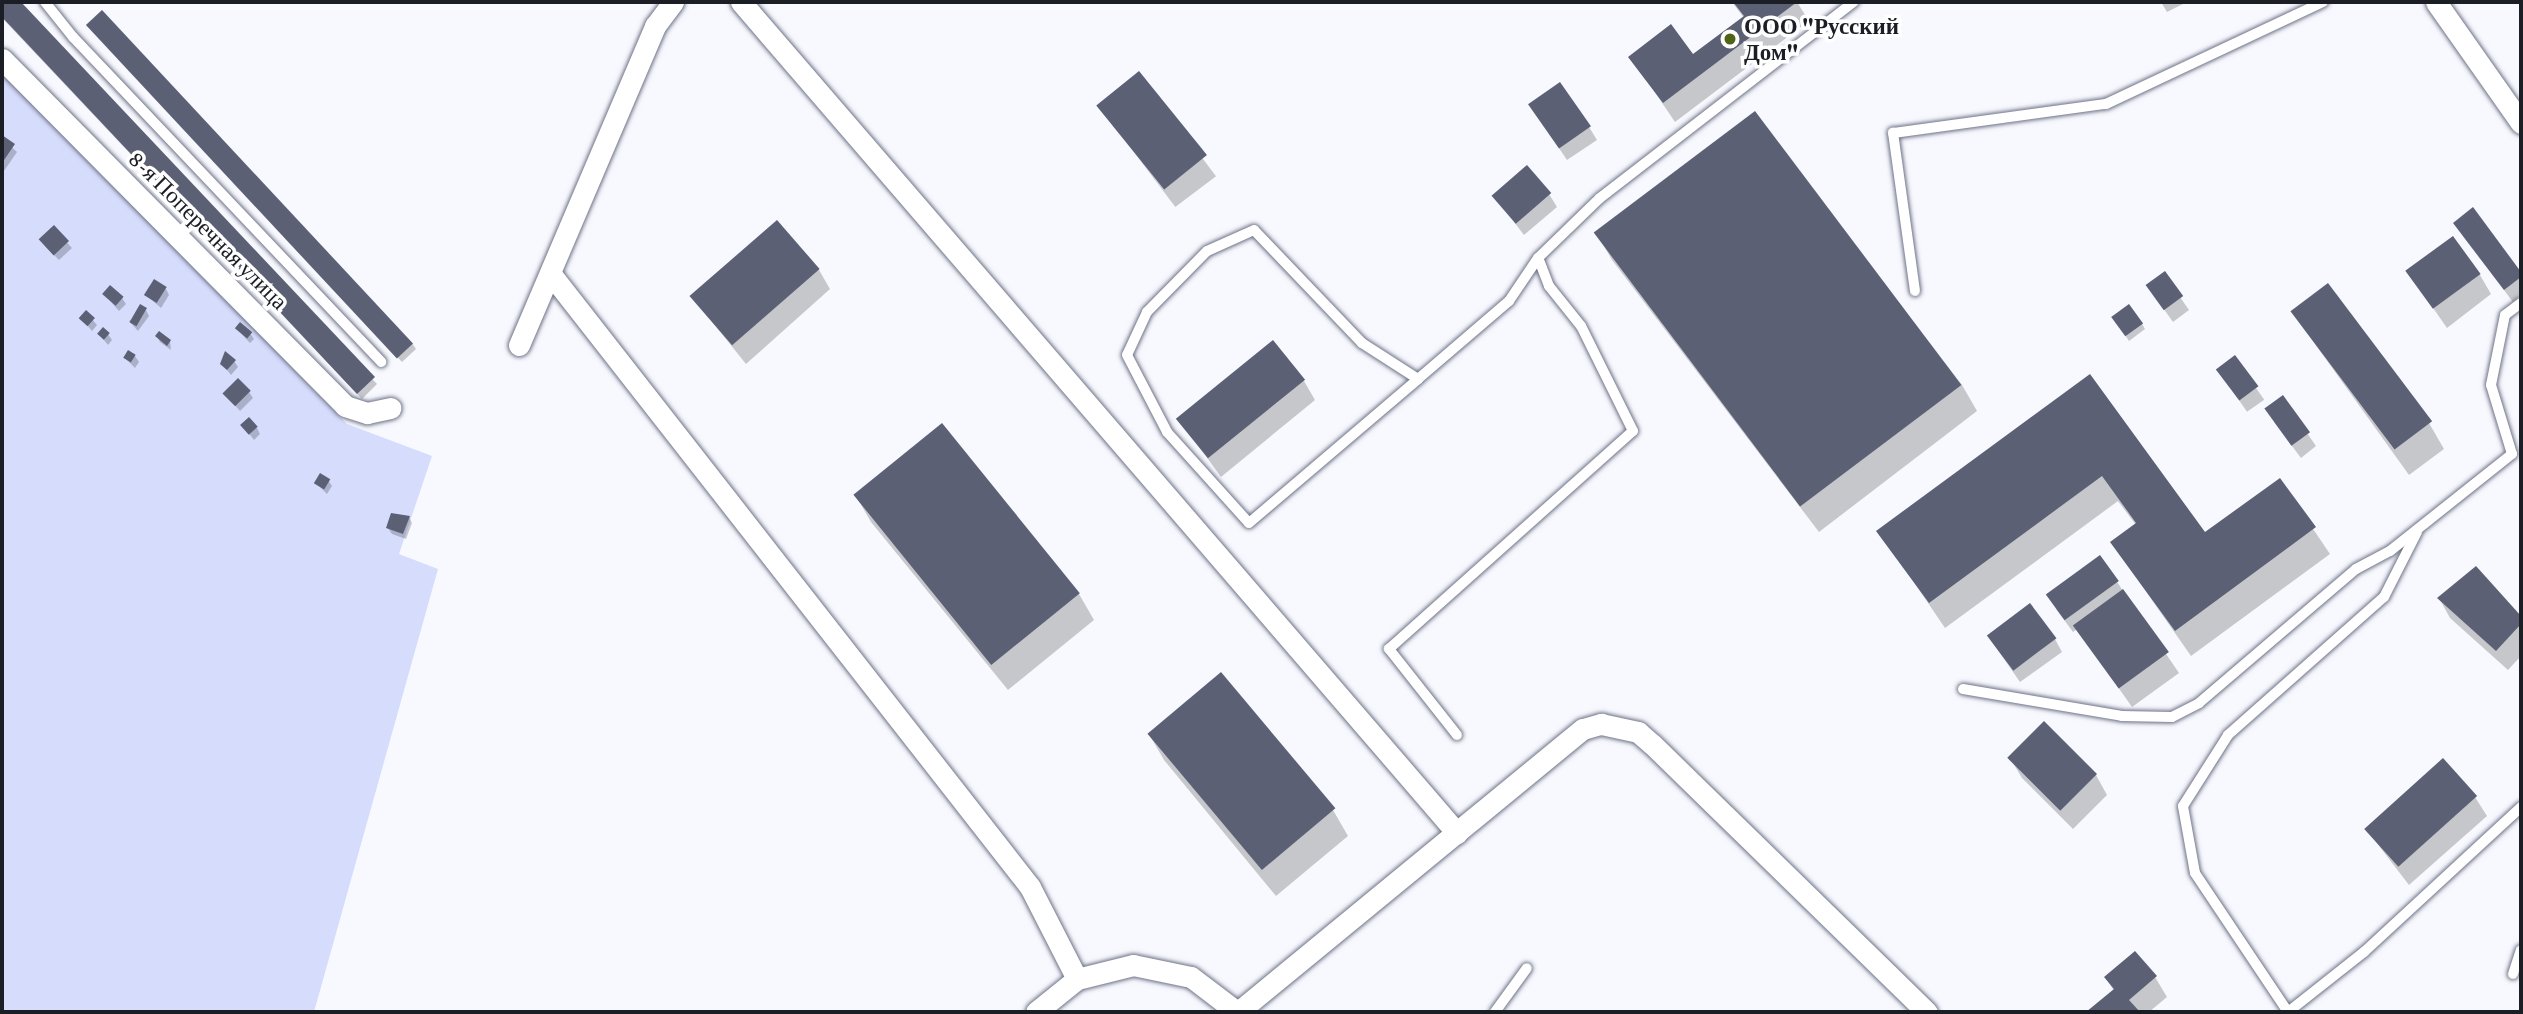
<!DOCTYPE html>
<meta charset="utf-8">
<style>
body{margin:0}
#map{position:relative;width:2523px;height:1014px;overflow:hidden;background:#f8f9fe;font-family:"Crimson Pro",serif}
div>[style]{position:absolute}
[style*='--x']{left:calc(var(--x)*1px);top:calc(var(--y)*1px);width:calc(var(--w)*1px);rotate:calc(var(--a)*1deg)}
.green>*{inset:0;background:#d6ddfc}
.shadow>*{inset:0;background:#0003;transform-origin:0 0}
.building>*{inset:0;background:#5c6074;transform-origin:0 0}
.roads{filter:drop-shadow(0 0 2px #6d7287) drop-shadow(0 0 2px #6d7287)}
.lane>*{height:10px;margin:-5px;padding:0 5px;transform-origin:5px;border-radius:5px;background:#fff}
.street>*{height:21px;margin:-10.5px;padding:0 10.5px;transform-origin:10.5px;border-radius:10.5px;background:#fff}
.dots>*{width:19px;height:19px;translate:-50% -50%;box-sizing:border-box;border:4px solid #fff;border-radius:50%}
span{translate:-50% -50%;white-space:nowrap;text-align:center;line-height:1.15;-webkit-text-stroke:7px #fff;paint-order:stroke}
.poi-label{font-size:23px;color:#1c1e26;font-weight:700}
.left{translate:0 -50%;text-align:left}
.street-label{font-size:23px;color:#1c1e26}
.frame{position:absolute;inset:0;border:4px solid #1c1e26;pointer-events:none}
</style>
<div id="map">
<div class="green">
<i style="clip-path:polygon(2px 70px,347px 424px,432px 456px,399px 554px,438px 569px,314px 1012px,2px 1012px)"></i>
</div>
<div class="shadow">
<i style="clip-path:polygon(2px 2px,19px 2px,377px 384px,362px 399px,2px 18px)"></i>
<i style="clip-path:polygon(1732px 2px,1797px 2px,1809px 21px,1675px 122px,1631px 57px,1693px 56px,1744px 18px)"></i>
<i style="clip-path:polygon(2161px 2px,2187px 2px,2167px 12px)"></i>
<i style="clip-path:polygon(88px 25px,412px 343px,416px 349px,402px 362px)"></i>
<i style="left:1139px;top:74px;width:128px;height:51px;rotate:53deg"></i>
<i style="clip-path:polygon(1754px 114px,1962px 385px,1977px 411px,1819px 532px,1612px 260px,1597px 234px)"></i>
<i style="clip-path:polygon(1538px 117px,1589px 127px,1597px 140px,1567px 160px)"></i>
<i style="clip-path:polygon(2px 138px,17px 152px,4px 171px,2px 169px)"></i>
<i style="clip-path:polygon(1549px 194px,1557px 207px,1524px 235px,1494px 196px)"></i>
<i style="clip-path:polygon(2472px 210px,2521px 274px,2521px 295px,2513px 302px,2463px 236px)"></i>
<i style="clip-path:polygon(54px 228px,72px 248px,59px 260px,45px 246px)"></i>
<i style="clip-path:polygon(819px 270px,830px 289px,746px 364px,693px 298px)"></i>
<i style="clip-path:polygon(2408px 272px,2480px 275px,2491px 294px,2447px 328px)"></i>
<i style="clip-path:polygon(2164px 274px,2189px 310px,2173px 322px,2156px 298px)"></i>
<i style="clip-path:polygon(166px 289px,169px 295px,161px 308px,146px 295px)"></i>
<i style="clip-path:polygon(104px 294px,122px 298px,126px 304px,119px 311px)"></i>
<i style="clip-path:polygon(146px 310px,149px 316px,138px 331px,129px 321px)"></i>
<i style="clip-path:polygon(86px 312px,97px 325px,92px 331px,81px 318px)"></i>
<i style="clip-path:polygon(2292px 312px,2429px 423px,2444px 449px,2409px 475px)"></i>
<i style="clip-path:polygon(2117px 323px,2142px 324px,2145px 329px,2129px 341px)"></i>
<i style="clip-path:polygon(236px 328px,250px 333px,254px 339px,250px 343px)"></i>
<i style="clip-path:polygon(99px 334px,108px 334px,112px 340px,108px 345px)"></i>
<i style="clip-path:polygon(157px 336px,170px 341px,171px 350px,160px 342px)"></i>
<i style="clip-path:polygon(135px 356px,139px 362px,135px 368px,125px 358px)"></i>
<i style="left:2235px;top:358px;width:51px;height:21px;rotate:55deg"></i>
<i style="clip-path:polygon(234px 361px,238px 367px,231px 375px,222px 364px)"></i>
<i style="clip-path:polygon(2089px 377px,2205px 535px,2280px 480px,2330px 554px,2191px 656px,2112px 543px,2136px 525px,2118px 501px,1945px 628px,1879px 531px)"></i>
<i style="clip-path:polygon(1304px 381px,1315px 400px,1221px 477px,1179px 419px)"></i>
<i style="clip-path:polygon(249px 392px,253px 398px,240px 411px,225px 394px)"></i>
<i style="clip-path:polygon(2282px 397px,2316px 446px,2301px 458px,2274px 422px)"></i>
<i style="clip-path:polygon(243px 426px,257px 428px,260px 434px,254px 440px)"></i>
<i style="clip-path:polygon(328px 480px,332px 486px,327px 494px,316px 483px)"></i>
<i style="clip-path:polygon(856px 496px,1079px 594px,1094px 620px,1008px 690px,871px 522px)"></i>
<i style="clip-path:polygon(409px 517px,412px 523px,406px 539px,392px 534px,388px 528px)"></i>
<i style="clip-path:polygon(2476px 568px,2521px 619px,2521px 656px,2508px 670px,2450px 618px,2439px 598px)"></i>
<i style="clip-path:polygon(2117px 582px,2179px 673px,2132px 707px,2077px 629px,2073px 632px,2056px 609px)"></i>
<i style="clip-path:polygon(1988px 636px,2055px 639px,2062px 652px,2020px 682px)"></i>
<i style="clip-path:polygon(1149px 734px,1333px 810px,1348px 836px,1276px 896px,1164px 760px)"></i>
<i style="clip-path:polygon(2010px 758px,2096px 775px,2107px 795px,2073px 829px,2022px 778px)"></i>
<i style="clip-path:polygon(2475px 797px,2487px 816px,2409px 885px,2366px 829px)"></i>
<i style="clip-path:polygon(2155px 977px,2167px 997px,2149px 1012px,2089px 1012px,2114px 991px,2106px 978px)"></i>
</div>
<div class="building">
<i style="clip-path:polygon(2px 2px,21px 2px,375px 377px,357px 394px,2px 17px)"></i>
<i style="clip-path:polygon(1733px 2px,1797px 2px,1663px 103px,1628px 57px,1671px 24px,1693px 54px,1744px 16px)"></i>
<i style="left:102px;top:10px;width:456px;height:22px;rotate:47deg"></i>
<i style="left:1139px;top:71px;width:108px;height:55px;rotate:51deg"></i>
<i style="left:1560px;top:82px;width:54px;height:39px;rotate:55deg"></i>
<i style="left:1755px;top:111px;width:343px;height:202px;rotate:53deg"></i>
<i style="clip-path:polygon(2px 135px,15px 144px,2px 163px,3px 142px)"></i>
<i style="left:1527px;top:165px;width:37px;height:47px;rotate:49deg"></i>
<i style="clip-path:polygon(2473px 207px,2521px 272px,2521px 277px,2504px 290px,2453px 223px)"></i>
<i style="left:777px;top:220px;width:65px;height:116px;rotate:49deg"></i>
<i style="left:54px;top:225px;width:22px;height:21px;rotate:47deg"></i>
<i style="left:2453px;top:236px;width:47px;height:59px;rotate:54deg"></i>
<i style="left:2165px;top:271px;width:31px;height:24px;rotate:54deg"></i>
<i style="left:154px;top:279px;width:15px;height:19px;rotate:32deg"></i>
<i style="left:2328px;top:283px;width:173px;height:47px;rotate:53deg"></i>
<i style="left:110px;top:285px;width:18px;height:12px;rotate:41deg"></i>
<i style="left:140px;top:304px;width:8px;height:21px;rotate:30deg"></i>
<i style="left:2129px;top:304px;width:24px;height:22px;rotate:54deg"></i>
<i style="left:86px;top:310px;width:12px;height:11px;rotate:42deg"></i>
<i style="left:240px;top:322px;width:16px;height:8px;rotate:40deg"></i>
<i style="left:103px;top:327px;width:9px;height:9px;rotate:41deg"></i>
<i style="clip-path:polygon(159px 331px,171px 340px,167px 346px,155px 336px)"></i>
<i style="left:1273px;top:340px;width:51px;height:125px;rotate:51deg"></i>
<i style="left:128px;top:350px;width:9px;height:9px;rotate:32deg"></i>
<i style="clip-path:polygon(225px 351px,236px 360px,227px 370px,220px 364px)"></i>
<i style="left:2235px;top:355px;width:39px;height:24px;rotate:53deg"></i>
<i style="clip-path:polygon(2090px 374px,2205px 532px,2280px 478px,2316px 527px,2175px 631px,2110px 542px,2136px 523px,2102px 476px,1929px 603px,1876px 531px)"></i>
<i style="left:238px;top:378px;width:18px;height:22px;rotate:45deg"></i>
<i style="left:2283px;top:395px;width:46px;height:23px;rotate:54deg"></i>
<i style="left:249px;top:417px;width:13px;height:12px;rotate:48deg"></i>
<i style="left:942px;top:423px;width:219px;height:114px;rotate:51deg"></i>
<i style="left:320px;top:473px;width:12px;height:12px;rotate:31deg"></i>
<i style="clip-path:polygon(391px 513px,410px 516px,403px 534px,386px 528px)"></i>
<i style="left:2100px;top:555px;width:32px;height:67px;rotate:54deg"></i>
<i style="clip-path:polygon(2476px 566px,2521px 616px,2521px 624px,2496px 651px,2437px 598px)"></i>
<i style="left:2123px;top:589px;width:78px;height:62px;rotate:54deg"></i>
<i style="left:2030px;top:603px;width:44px;height:54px;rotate:53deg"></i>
<i style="left:1221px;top:672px;width:178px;height:96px;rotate:50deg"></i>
<i style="left:2044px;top:721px;width:75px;height:52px;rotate:45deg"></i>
<i style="left:2443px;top:758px;width:51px;height:106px;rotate:48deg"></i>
<i style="clip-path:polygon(2135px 951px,2157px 976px,2129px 1000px,2140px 1012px,2086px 1012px,2114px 989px,2104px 977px)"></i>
</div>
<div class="roads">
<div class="lane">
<i style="--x:45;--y:2;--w:45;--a:51.3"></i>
<i style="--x:73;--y:37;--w:448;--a:46.5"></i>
<i style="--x:1915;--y:291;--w:160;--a:-97.9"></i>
<i style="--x:1893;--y:133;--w:215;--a:-7.8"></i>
<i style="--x:2106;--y:104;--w:240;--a:-25.2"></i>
<i style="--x:1418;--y:379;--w:67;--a:-147.3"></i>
<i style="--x:1362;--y:343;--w:156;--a:-133.7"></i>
<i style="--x:1254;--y:230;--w:51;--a:155.9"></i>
<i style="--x:1207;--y:251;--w:86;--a:134.5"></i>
<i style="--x:1147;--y:312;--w:47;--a:114.9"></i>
<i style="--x:1127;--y:355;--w:87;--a:62.5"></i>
<i style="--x:1167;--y:432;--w:122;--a:48"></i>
<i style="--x:1249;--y:523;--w:222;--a:-40.4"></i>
<i style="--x:1418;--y:379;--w:120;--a:-40.6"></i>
<i style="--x:1509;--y:301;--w:52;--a:-56"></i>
<i style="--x:1963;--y:689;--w:161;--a:9.6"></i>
<i style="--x:2122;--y:716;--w:50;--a:1.1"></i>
<i style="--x:2172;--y:717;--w:30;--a:-27"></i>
<i style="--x:2199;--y:703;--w:206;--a:-40.5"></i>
<i style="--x:2356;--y:569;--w:38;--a:-28"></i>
<i style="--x:2390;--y:551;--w:156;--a:-38.5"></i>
<i style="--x:2512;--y:454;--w:72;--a:-106.9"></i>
<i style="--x:2491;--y:385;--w:71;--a:-78.7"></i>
<i style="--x:2505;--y:315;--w:20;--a:-37"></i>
<i style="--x:1457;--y:735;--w:110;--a:-128.3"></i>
<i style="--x:1389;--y:649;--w:327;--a:-41.8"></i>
<i style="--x:1633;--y:431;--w:117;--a:-116.3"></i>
<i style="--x:1581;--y:326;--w:51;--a:-128.7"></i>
<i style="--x:1549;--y:286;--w:30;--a:-111"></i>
<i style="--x:1538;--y:258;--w:86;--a:-44.1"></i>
<i style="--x:1600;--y:198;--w:321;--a:-37.7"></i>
<i style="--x:2513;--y:974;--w:25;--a:-72"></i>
<i style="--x:1495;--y:1012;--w:54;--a:-54"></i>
<i style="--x:2288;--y:1012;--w:167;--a:-123.8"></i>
<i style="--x:2195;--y:873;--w:68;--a:-100.2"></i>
<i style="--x:2183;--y:806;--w:84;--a:-57.6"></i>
<i style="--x:2228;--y:735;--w:208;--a:-41.5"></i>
<i style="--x:2384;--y:597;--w:73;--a:-63.1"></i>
<i style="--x:2288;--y:1012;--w:97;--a:-38.3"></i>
<i style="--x:2364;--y:952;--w:214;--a:-42.7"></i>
</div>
<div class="street">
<i style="--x:741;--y:2;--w:1097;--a:49.25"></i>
<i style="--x:2436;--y:2;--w:148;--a:54.9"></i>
<i style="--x:2;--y:59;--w:488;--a:45.3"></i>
<i style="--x:345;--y:406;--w:23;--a:18"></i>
<i style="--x:367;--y:413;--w:24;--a:-12"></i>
<i style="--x:550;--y:273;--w:779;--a:51.98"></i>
<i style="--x:1030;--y:887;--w:103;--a:62.9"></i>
<i style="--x:519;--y:345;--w:347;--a:-66.9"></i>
<i style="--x:655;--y:26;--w:30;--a:-53"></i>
<i style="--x:1036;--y:1012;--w:53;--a:-38.8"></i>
<i style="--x:1077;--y:979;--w:58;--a:-14"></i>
<i style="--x:1133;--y:965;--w:59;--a:11.7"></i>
<i style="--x:1191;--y:977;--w:58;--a:37.3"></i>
<i style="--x:1238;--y:1012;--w:446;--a:-39.4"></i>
<i style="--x:1583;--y:729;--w:19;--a:-16"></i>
<i style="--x:1601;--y:724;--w:38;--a:12"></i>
<i style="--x:1638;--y:732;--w:18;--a:41"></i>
<i style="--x:1652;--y:744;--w:384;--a:44.3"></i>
</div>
</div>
<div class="dots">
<i style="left:1730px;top:39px;background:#4d6515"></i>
</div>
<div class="poi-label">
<span class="left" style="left:1744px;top:39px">ООО "Русский<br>Дом"</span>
</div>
<div class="street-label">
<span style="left:208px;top:230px;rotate:45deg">8-я Поперечная улица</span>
</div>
<div class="frame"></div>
</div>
